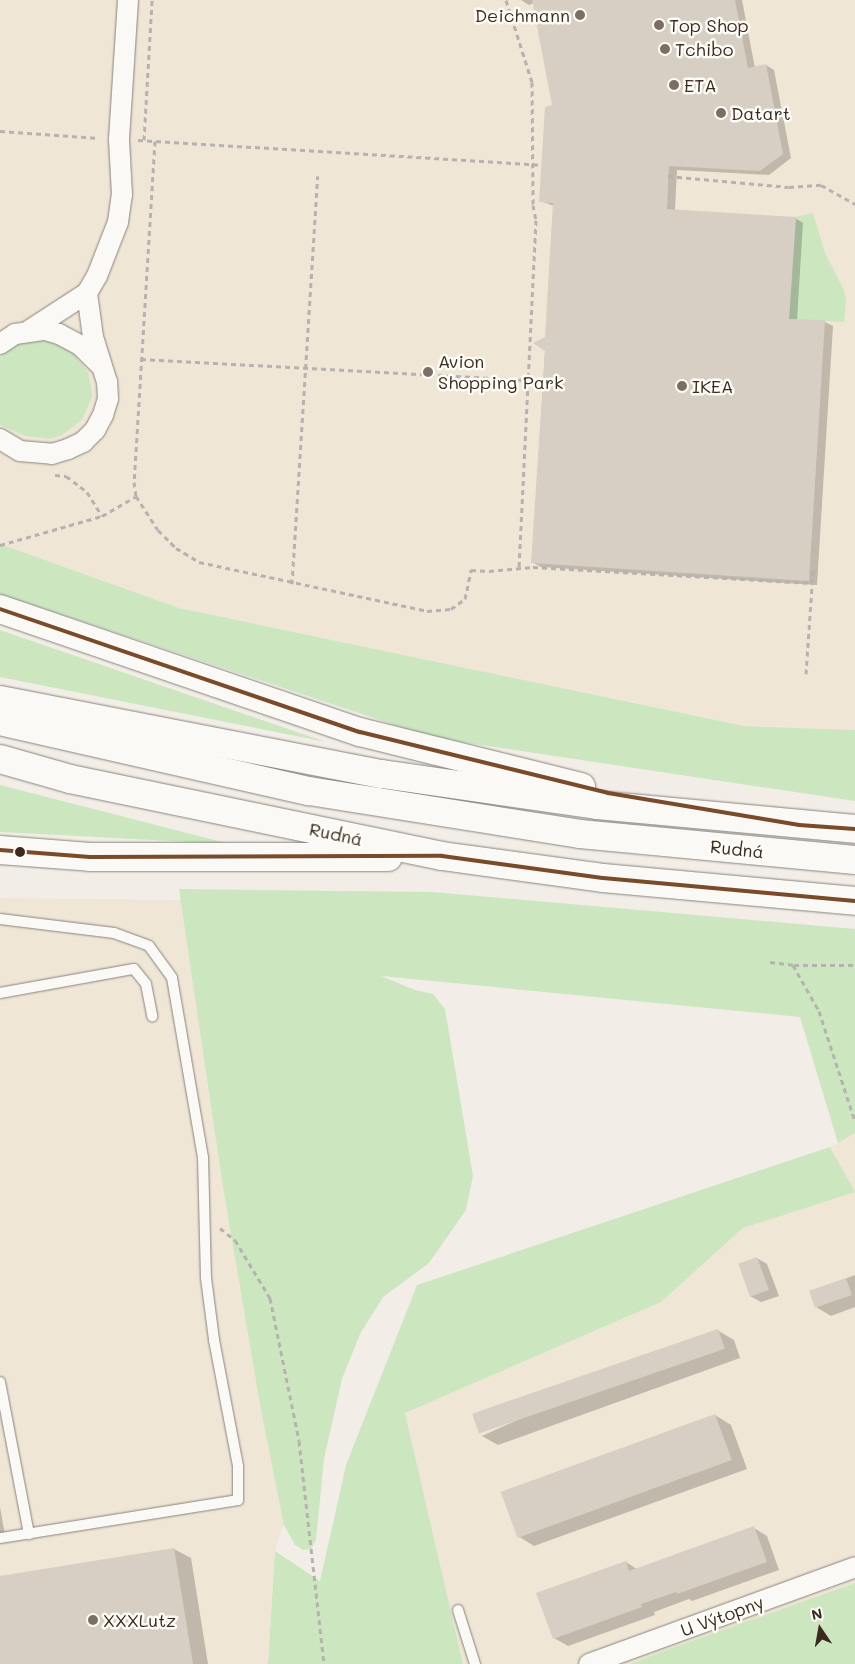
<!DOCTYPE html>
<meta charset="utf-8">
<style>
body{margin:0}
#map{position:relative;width:855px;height:1664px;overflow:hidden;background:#f2eee7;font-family:Mali,sans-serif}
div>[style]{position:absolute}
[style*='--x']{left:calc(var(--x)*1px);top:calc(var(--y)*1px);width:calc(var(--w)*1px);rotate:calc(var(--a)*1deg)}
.built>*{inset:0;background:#f0e6d6}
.green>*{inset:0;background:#cce6c0}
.shadow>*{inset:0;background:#0003}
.building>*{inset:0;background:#d7cfc3;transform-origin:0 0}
.path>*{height:3px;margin-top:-1.5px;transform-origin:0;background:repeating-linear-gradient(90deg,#b5b2af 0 5px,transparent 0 9px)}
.roads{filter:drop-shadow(0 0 1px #88837d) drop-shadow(0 0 1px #88837d)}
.lane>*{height:10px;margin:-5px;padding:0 5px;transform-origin:5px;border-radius:5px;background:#faf9f6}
.street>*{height:20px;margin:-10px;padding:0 10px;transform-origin:10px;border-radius:10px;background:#faf9f6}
.highway>*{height:28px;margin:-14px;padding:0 14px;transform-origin:14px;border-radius:14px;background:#faf9f6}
.bus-1>*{height:4px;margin:-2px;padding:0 2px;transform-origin:2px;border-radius:2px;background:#7a4b2a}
.dots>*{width:14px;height:14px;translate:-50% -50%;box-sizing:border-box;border:2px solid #fdfcf7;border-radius:50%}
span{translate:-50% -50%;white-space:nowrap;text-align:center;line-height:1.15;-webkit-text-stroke:5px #fdfcf7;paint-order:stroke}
.poi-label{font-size:18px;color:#3b2a1e}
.right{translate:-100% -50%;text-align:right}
.left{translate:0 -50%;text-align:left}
.street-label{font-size:18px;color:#3b2a1e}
.north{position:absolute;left:795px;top:1604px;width:50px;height:50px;-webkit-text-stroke:4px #fdfcf7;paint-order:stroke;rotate:348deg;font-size:14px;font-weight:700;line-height:20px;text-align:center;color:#3b2a1e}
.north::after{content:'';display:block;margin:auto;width:18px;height:22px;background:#3b2a1e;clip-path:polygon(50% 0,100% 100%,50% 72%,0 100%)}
</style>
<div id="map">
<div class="built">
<i style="clip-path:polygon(0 0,855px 0,855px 730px,744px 726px,179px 608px,0 544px)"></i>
<i style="clip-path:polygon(0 898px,181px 900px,222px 1181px,260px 1405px,284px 1523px,275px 1551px,268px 1664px,0 1664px)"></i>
<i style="clip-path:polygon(855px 1133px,855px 1583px,630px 1664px,463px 1664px,405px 1413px,661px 1302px,743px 1228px,854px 1192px,830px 1147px)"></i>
</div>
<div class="green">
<i style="clip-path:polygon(813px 213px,825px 253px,844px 290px,846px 300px,844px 322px,789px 319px,796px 217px)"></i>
<i style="clip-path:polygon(44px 339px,65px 347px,73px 353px,88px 372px,91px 385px,92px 397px,82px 420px,62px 435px,50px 439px,25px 436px,0 425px,0 357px,19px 342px)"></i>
<i style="clip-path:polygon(0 544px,179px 608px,744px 726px,855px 730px,855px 801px,434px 738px,0 594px)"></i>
<i style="clip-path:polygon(0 630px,326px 742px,0 677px)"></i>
<i style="clip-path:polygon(0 785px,230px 844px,0 832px)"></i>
<i style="clip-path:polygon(179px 889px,433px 892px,855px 929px,855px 1133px,838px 1143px,800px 1017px,381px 976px,415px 990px,433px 994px,445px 1009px,473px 1176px,466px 1210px,429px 1263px,383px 1297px,360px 1334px,342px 1379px,324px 1459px,316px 1540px,311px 1549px,303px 1550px,295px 1545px,284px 1525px,260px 1405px,222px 1181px)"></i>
<i style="clip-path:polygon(830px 1147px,855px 1192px,743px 1228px,661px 1302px,405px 1413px,463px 1664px,268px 1664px,275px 1551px,320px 1581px,346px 1465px,417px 1285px)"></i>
<i style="clip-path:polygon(855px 1583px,855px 1664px,630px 1664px,661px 1652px)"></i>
</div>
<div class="shadow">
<i style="clip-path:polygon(521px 0,742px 0,755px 68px,766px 65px,774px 70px,791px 158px,769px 175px,677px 170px,675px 210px,795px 218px,803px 223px,797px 320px,825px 322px,833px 326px,817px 585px,541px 567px,532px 562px,554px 206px,541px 201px,553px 106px,534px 3px,529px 5px)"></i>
<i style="clip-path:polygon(757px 1258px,767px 1264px,779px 1296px,761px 1302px,750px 1296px)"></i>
<i style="clip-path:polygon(855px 1275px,855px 1307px,831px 1316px,816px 1307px,811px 1292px)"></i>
<i style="clip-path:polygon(717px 1330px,734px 1340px,740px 1358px,498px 1445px,482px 1436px)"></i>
<i style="clip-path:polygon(715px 1415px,731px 1425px,747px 1469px,534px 1546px,518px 1536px)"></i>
<i style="clip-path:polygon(0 1507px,5px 1535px,0 1536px)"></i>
<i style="clip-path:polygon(754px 1528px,767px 1536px,779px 1570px,692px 1601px,689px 1599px,654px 1612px,655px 1615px,568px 1646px,554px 1638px,626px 1562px,638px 1570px)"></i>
<i style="clip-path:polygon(174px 1549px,191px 1558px,208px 1664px,0 1664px,0 1577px)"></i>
</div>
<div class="building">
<i style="clip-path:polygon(532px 0,735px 0,748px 68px,766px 64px,783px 154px,760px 171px,669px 166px,667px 209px,796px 217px,789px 319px,825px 320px,809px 581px,531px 563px,545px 351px,533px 343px,545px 337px,553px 203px,539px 202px,545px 107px,552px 105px)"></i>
<i style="left:757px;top:1257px;width:35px;height:20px;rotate:70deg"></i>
<i style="left:846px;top:1278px;width:18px;height:39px;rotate:71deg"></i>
<i style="left:718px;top:1329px;width:21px;height:260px;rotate:71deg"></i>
<i style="left:715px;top:1414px;width:49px;height:228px;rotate:70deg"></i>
<i style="clip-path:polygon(754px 1526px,767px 1562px,677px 1594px,676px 1592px,641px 1604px,642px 1607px,553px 1639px,536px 1593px,626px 1561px,629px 1571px)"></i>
<i style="clip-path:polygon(174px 1548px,193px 1664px,0 1664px,0 1576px)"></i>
</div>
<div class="path">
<i style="--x:506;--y:0;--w:86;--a:72.4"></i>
<i style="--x:532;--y:82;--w:123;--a:89.5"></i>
<i style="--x:533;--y:205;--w:15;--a:79"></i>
<i style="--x:536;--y:220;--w:348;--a:92.8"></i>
<i style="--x:0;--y:131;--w:99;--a:4"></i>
<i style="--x:138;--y:140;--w:404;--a:3.5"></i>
<i style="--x:144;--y:140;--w:140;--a:-86.7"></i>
<i style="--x:155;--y:141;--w:342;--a:93.5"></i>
<i style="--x:134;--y:482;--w:14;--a:82"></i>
<i style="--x:136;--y:496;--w:40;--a:57.1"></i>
<i style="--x:158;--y:530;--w:25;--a:45"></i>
<i style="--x:176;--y:548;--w:27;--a:31"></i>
<i style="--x:199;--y:562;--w:233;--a:12.1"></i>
<i style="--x:427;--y:611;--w:24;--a:-5"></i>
<i style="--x:451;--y:609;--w:17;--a:-36"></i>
<i style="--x:465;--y:599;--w:30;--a:-78"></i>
<i style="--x:471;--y:570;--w:18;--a:3"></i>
<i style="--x:489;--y:571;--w:44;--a:-5.2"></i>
<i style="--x:533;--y:567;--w:279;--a:3.3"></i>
<i style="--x:668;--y:176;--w:121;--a:5.2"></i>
<i style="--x:789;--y:187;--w:32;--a:-4"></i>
<i style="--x:821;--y:185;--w:39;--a:29"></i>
<i style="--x:141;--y:359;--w:387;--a:3.1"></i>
<i style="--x:55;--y:475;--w:11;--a:5"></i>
<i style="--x:66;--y:476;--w:26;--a:37"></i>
<i style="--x:87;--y:492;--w:28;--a:58"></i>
<i style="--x:0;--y:545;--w:106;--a:-15.9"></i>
<i style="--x:102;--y:516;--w:39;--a:-30"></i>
<i style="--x:292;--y:584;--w:409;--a:-86.4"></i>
<i style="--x:806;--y:674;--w:104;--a:-86.1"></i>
<i style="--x:770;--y:962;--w:23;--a:7"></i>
<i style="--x:793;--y:965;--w:53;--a:60.5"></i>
<i style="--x:819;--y:1011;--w:116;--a:71.9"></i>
<i style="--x:794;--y:965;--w:61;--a:0"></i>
<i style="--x:220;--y:1228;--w:19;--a:39"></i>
<i style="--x:235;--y:1240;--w:68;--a:58.9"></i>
<i style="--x:270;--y:1298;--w:146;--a:78.5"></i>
<i style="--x:299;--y:1441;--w:224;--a:83.6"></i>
</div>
<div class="roads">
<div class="lane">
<i style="--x:0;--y:919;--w:115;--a:7"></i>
<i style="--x:114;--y:933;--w:37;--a:20"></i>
<i style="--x:149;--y:946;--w:39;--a:54"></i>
<i style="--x:172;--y:978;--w:182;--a:80.2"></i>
<i style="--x:203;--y:1157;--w:121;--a:88.6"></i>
<i style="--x:206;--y:1278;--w:63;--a:82.6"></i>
<i style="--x:214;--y:1340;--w:128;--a:79.2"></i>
<i style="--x:238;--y:1466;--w:34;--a:90"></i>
<i style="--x:238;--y:1500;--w:241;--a:170.9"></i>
<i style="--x:0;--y:993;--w:136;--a:-10.2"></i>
<i style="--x:134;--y:969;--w:19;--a:51"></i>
<i style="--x:146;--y:984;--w:33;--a:79"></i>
<i style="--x:0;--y:1382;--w:155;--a:79.2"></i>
<i style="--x:458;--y:1610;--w:57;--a:72.5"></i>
</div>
<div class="street">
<i style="--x:30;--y:330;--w:68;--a:-33"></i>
<i style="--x:87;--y:293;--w:20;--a:-60"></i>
<i style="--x:97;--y:276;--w:58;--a:-68.7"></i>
<i style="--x:118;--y:222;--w:27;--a:-82"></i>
<i style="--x:122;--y:195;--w:56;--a:-93.1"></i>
<i style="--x:119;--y:139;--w:139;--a:-86.3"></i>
<i style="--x:0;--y:344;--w:18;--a:-34"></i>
<i style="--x:15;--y:334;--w:30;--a:-8"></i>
<i style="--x:45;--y:330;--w:15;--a:16"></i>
<i style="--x:59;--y:334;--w:24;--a:28"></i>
<i style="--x:80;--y:345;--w:28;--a:45"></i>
<i style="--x:0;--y:439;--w:23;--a:31"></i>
<i style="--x:20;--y:451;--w:32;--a:5"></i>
<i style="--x:52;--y:454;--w:17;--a:-17"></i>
<i style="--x:68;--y:449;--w:17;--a:-25"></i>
<i style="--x:83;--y:442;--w:17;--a:-45"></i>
<i style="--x:95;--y:430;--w:17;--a:-62"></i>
<i style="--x:103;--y:415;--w:17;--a:-73"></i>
<i style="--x:108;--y:399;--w:17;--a:-93"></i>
<i style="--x:107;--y:382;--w:47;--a:-107.3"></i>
<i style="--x:93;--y:337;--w:44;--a:-97.8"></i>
<i style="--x:589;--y:1664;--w:283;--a:-20"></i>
</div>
<div class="highway">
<i style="--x:0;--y:609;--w:380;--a:18.9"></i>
<i style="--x:360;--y:732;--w:228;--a:14"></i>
<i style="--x:0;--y:700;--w:389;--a:11"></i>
<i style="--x:382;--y:774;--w:217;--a:8.2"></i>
<i style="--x:597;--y:805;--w:259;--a:5.3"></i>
<i style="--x:0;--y:721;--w:317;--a:12.8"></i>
<i style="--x:309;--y:791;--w:274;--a:9"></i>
<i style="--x:580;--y:834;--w:276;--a:5.4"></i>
<i style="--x:0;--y:759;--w:73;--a:15.9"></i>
<i style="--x:70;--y:779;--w:380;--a:11.7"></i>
<i style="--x:442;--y:856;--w:162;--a:7.8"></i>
<i style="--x:603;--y:878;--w:253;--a:5.2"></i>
<i style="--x:0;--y:850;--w:90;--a:4.4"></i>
<i style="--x:90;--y:857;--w:298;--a:0"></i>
</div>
</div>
<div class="bus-1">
<i style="--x:0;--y:609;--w:380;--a:18.9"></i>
<i style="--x:360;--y:732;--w:255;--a:13.8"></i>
<i style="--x:608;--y:793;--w:194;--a:9.5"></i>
<i style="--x:799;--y:825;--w:56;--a:4.1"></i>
<i style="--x:0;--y:850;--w:90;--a:4.4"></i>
<i style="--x:90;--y:857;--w:352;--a:-0.2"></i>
<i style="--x:442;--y:856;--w:162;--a:7.8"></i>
<i style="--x:603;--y:878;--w:253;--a:5.2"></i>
</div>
<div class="dots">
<i style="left:580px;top:15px;background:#7b6f64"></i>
<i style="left:659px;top:25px;background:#7b6f64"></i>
<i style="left:665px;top:49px;background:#7b6f64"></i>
<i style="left:674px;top:85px;background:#7b6f64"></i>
<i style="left:721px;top:113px;background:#7b6f64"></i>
<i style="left:428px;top:372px;background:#7b6f64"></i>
<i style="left:682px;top:386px;background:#7b6f64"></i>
<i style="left:20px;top:852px;background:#3b2a1e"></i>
<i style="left:93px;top:1620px;background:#7b6f64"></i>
</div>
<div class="poi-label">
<span class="right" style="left:570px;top:15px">Deichmann</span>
<span class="left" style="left:669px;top:25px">Top Shop</span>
<span class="left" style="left:675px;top:49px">Tchibo</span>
<span class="left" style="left:684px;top:85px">ETA</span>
<span class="left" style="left:731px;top:113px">Datart</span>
<span class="left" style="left:438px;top:372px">Avion<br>Shopping Park</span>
<span class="left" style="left:692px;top:386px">IKEA</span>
<span class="left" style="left:103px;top:1620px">XXXLutz</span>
</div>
<div class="street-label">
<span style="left:336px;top:834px;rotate:12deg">Rudná</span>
<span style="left:737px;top:849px;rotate:6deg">Rudná</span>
<span style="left:722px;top:1616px;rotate:-20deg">U Výtopny</span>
</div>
<div class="north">N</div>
</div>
